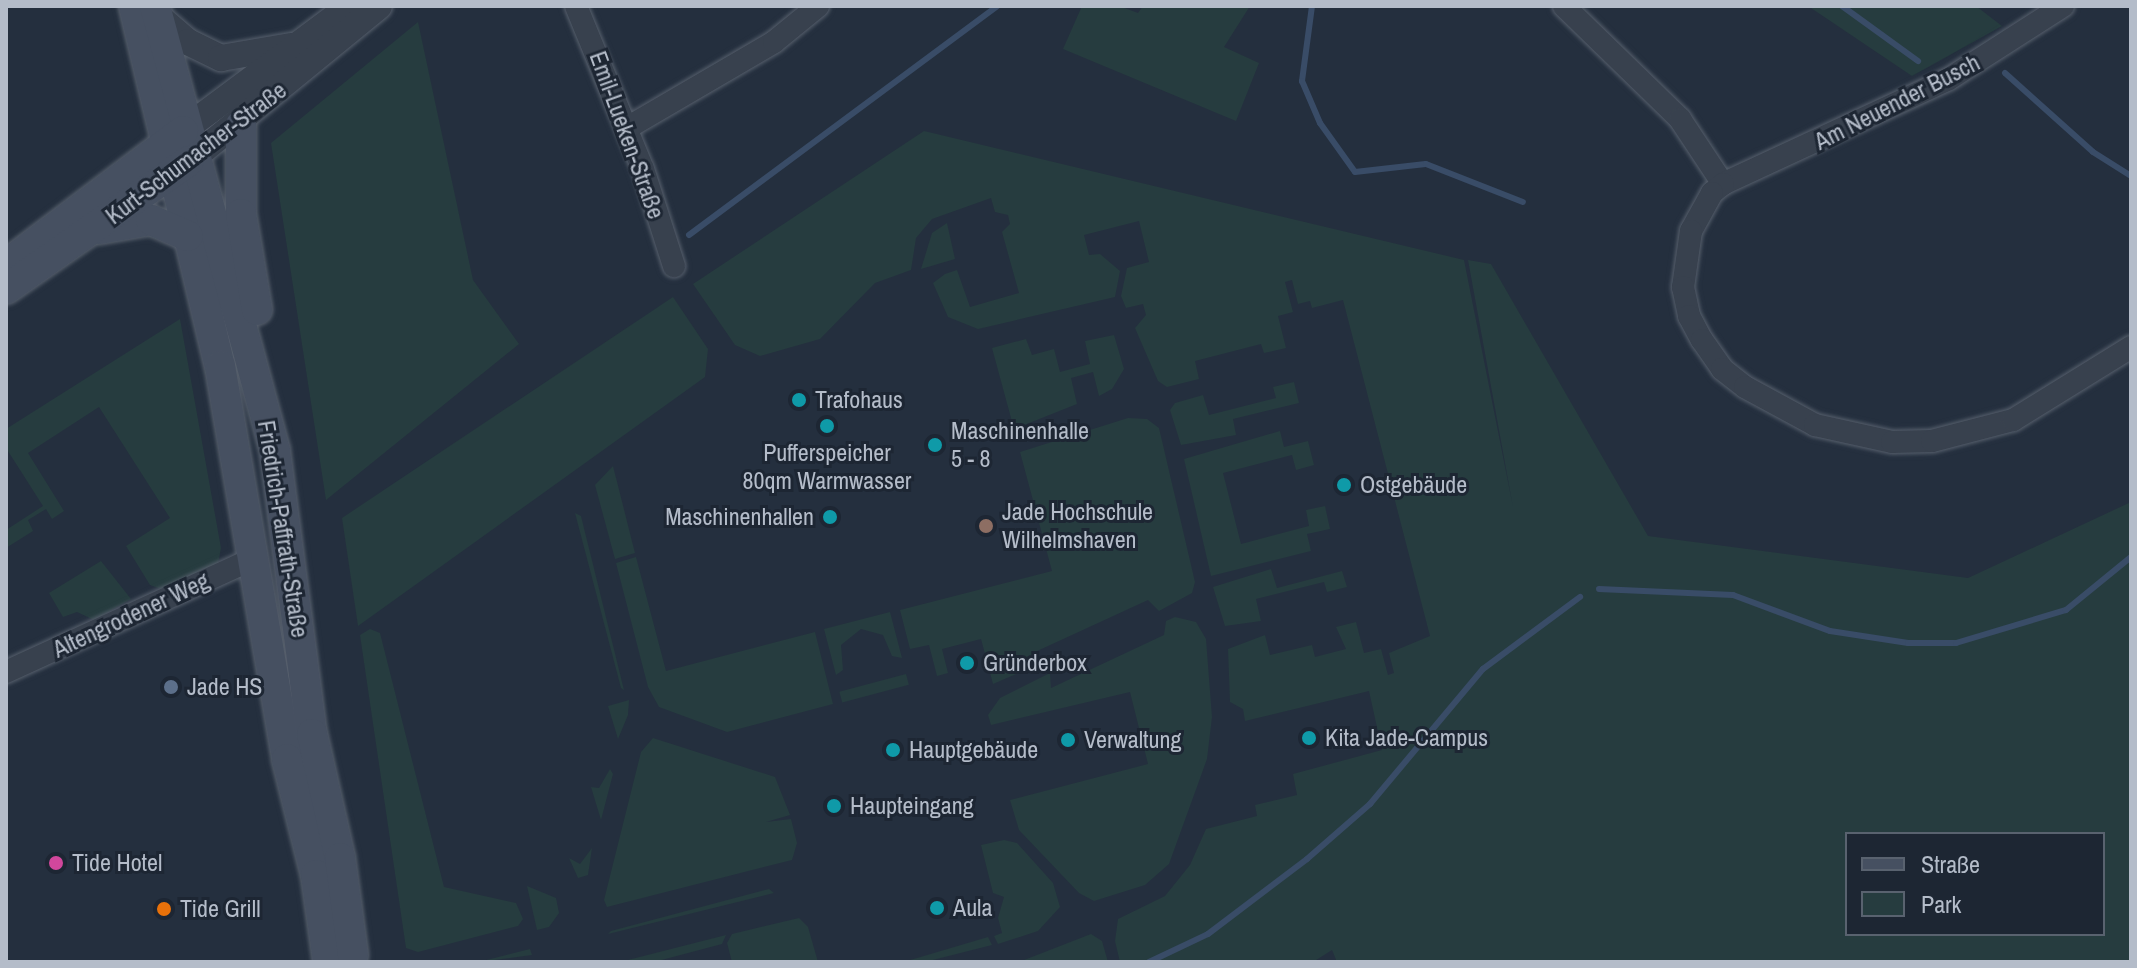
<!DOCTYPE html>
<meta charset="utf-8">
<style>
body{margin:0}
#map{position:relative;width:2137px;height:968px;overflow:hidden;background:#242f3e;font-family:"Archivo Narrow",sans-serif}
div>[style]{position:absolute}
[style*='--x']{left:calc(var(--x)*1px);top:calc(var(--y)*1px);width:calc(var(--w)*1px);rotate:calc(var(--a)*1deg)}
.green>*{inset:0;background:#263c3f;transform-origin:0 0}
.stream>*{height:6px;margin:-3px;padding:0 3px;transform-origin:3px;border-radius:3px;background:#394c67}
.roads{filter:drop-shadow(0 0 2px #565f6c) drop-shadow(0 0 2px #565f6c)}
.minor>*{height:22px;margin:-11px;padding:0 11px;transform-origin:11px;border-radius:11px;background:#38414e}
.tertiary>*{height:26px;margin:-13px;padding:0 13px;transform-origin:13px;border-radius:13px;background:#38414e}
.secondary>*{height:30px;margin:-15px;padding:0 15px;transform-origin:15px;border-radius:15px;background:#465061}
.dots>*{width:22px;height:22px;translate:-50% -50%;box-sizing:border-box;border:4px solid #1d2633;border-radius:50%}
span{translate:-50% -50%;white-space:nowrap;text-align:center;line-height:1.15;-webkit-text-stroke:6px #1d2633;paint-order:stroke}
.street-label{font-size:24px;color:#b4bcc9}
.poi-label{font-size:24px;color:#b4bcc9}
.left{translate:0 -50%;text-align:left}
.right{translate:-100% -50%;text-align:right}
.frame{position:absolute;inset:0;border:8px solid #b4bcc9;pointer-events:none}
.legend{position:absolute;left:1845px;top:832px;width:260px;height:104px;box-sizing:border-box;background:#1d2633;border:2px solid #59626f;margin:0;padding:10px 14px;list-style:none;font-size:24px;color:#b4bcc9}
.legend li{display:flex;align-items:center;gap:16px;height:40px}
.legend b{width:40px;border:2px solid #59626f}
</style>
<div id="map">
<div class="green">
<i style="clip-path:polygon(1082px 6px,1119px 6px,1138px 13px,1143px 6px,1250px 6px,1224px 47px,1259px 63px,1236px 121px,1063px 49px)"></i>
<i style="clip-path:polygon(1808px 6px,1976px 6px,2002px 26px,1912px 76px)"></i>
<i style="clip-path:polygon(418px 22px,473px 280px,519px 344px,326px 500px,271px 143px)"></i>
<i style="clip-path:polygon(evenodd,924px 131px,1464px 260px,1513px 507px,1468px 260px,1491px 264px,1648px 536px,1968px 578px,2131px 502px,2131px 962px,1337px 962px,1332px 950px,1313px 962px,1120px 962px,1115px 941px,1118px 919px,1165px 896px,1190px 865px,1206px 829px,1257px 816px,1255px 805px,1297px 795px,1293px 774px,1382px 750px,1369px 691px,1245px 721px,1243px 709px,1230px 702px,1228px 649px,1265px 635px,1270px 655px,1312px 645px,1315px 657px,1346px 649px,1336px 627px,1356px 622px,1364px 653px,1381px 649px,1388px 675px,1394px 673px,1389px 653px,1430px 636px,1343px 300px,1312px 308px,1310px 301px,1298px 304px,1292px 280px,1285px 282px,1293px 312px,1278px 316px,1286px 348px,1264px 353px,1261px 344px,1195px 361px,1199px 379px,1167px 387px,1158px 381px,1135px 328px,1146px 315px,1143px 304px,1126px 308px,1121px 296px,1127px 268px,1149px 262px,1139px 221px,1084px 235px,1089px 255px,1100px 254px,1120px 271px,1115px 297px,978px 329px,948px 317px,933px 283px,945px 274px,957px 270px,970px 307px,1019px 293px,1002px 232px,1010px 224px,1008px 215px,995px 212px,991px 198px,932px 219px,916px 238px,911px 270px,875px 283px,820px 339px,760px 356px,735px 345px,693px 284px,924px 131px,1847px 834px,2103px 834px,2103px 934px,1847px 934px,1847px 834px)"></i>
<i style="clip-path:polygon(947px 223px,955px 259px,921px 269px,932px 233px)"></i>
<i style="clip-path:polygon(673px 297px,708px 349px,705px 377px,358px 626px,342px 518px)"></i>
<i style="clip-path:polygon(180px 319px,221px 548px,217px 569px,169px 592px,150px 585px,126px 546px,170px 518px,99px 407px,28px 453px,64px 511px,52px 519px,46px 509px,28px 520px,33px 531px,6px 548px,6px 530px,43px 506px,6px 448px,6px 429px)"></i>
<i style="clip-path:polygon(1114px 335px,1124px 369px,1112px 389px,1099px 396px,1093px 372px,1071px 378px,1077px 404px,1014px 429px,992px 348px,1026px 339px,1032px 355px,1054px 349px,1060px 372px,1090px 364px,1085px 341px)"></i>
<i style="clip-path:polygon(1294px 382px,1299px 403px,1233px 419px,1236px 435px,1181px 445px,1170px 410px,1175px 403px,1203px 395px,1209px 415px,1276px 398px,1273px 387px)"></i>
<i style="clip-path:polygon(1128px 418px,1147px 419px,1159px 428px,1195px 582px,1192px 593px,1159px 611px,1148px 600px,1035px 652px,1046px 661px,993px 684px,981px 639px,942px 649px,948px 673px,937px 676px,929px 645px,910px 649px,900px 610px,1052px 571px,1020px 452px)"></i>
<i style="clip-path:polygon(1280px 431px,1284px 447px,1308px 441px,1314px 465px,1296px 470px,1292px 455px,1223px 473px,1241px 544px,1309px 526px,1306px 510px,1325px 506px,1330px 529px,1307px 534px,1311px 551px,1211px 576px,1184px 459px)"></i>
<i style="clip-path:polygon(613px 466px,635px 553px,615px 559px,595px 485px)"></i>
<i style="clip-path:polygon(575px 513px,581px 516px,624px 690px,621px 688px)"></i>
<i style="clip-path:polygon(636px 557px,666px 671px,815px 632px,833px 704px,727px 732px,659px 707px,648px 687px,616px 563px)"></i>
<i style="clip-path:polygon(101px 561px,131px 599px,94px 620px,77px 612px,63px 617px,49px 593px)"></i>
<i style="clip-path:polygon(1271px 569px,1277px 588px,1342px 571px,1347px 587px,1327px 592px,1324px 582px,1256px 599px,1261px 621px,1225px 626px,1213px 587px)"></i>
<i style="clip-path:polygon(890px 612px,902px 658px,892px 656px,883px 635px,861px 629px,841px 645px,843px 670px,836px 675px,824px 629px)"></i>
<i style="clip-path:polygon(1175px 617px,1196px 622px,1206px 639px,1212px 717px,1207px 759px,1169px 864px,1145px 885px,1094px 901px,1079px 893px,1019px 830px,1010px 800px,1148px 764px,1130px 692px,991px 725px,988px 715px,1000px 698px,1050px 673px,1051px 688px,1164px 635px,1166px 621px)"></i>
<i style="clip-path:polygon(370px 629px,380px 633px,444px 887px,516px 903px,523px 919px,518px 926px,418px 952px,406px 948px,360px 635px)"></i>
<i style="left:906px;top:674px;width:11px;height:69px;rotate:75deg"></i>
<i style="clip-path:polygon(629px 700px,628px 715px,618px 739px,608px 706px)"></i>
<i style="clip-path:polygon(653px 738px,775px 777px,790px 815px,766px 822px,791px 819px,797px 843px,792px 860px,607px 907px,604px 900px,641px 752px)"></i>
<i style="clip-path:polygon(610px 769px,613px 774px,601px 820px,591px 787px,599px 788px)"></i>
<i style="clip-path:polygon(1004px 840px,1017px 843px,1053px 883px,1060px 907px,1038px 931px,998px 944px,994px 936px,1002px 933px,998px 918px,1004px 897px,993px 893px,981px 845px)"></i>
<i style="clip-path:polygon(592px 848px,588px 875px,578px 878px,569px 858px,580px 864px)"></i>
<i style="clip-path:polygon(527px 886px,556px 898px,559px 913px,549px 927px,537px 930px)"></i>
<i style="clip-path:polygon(769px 889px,774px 893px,608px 934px,611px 931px)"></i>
<i style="clip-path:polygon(799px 918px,808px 927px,818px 962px,732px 962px,727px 943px,732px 934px)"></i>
<i style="clip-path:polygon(1091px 934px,1102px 941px,1108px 962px,1019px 962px)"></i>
<i style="clip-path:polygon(726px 935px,722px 944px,654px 962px,620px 962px)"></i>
<i style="clip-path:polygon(988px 937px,992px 945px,925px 962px,907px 961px)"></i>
<i style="clip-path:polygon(530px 949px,532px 955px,479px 962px)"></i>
</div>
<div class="stream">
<i style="--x:1312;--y:6;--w:76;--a:97.6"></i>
<i style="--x:1302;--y:81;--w:46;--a:66.8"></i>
<i style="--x:1320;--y:123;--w:60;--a:54.5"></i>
<i style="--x:1355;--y:172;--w:71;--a:-6.4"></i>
<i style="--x:1426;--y:164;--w:104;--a:21.4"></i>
<i style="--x:1842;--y:6;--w:94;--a:35.9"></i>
<i style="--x:2005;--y:73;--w:118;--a:41.9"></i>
<i style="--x:2093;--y:152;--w:45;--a:32.3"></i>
<i style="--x:689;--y:235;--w:384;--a:-36.6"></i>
<i style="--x:1599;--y:589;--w:134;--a:2.6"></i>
<i style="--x:1733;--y:595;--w:103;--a:20.4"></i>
<i style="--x:1830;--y:631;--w:79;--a:8.7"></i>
<i style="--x:1908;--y:643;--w:48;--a:0"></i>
<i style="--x:1956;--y:643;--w:115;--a:-16.7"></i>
<i style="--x:2066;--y:610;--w:84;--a:-39.2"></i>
<i style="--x:1149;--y:962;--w:65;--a:-25.4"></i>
<i style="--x:1208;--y:934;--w:124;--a:-37.1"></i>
<i style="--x:1307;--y:859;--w:84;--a:-41.1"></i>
<i style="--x:1370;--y:804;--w:176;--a:-50.1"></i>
<i style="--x:1483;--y:669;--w:121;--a:-36.6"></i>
</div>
<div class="roads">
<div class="minor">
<i style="--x:576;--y:6;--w:176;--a:67.7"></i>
<i style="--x:643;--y:169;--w:102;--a:72.3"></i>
<i style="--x:1564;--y:6;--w:162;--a:44.2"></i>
<i style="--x:1680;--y:119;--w:78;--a:56.5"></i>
<i style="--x:2063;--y:6;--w:135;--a:147.4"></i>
<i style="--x:1949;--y:79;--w:249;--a:155.1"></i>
<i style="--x:1723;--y:184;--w:14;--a:141"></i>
<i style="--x:1712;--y:193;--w:43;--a:118.9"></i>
<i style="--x:1691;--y:231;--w:57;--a:98.1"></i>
<i style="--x:1683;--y:287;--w:30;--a:78"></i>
<i style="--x:1689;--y:316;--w:27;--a:62"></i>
<i style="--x:1702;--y:340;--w:35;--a:55"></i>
<i style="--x:1722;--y:369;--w:29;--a:38"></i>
<i style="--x:1745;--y:387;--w:80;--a:28.5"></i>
<i style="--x:1815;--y:425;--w:79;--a:12.4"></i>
<i style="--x:1892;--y:442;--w:40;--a:-1.4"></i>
<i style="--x:1932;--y:441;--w:84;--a:-14.5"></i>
<i style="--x:2013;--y:420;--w:139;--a:-31.7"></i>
<i style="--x:627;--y:128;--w:170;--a:-30.3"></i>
<i style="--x:774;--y:42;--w:57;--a:-39.3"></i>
<i style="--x:6;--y:672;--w:274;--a:-24.6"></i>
</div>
<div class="tertiary">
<i style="--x:159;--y:17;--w:38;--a:41"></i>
<i style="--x:188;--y:42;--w:37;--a:26"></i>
<i style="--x:221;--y:58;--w:71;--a:-9.7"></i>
<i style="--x:189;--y:126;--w:201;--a:-36.7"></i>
<i style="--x:197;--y:155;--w:235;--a:-39.3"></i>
</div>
<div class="secondary">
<i style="--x:134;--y:6;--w:370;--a:76.6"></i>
<i style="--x:220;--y:366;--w:399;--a:80.3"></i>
<i style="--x:287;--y:759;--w:120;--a:76"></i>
<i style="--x:316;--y:875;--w:86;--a:82"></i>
<i style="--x:155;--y:6;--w:461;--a:74.9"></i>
<i style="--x:275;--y:451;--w:285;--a:82.6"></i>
<i style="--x:312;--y:734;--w:127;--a:77.3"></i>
<i style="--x:340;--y:858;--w:98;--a:82.4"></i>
<i style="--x:241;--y:125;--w:89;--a:90"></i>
<i style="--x:241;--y:214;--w:97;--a:80.5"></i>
<i style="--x:99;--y:229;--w:53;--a:-9.8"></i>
<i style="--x:151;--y:220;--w:40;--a:23.4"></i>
<i style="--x:6;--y:265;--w:222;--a:-37.1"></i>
<i style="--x:6;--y:289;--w:223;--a:-35"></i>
</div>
</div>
<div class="dots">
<i style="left:799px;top:400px;background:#0f9aa8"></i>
<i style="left:827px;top:426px;background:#0f9aa8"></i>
<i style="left:935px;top:445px;background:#0f9aa8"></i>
<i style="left:1344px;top:485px;background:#0f9aa8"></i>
<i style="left:830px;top:517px;background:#0f9aa8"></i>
<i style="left:986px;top:526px;background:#8d6e63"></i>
<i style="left:967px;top:663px;background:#0f9aa8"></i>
<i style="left:171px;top:687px;background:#5c6f8a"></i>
<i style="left:1309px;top:738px;background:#0f9aa8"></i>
<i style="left:1068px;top:740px;background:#0f9aa8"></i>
<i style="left:893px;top:750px;background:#0f9aa8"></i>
<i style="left:834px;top:806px;background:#0f9aa8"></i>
<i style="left:56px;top:863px;background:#d1479c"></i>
<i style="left:937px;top:908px;background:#0f9aa8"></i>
<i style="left:164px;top:909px;background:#e8710a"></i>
</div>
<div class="street-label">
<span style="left:1897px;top:102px;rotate:-27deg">Am Neuender Busch</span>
<span style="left:627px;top:135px;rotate:70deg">Emil-Lueken-Straße</span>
<span style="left:196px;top:153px;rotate:-37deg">Kurt-Schumacher-Straße</span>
<span style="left:283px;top:529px;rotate:81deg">Friedrich-Paffrath-Straße</span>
<span style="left:131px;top:615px;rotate:-25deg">Altengrodener Weg</span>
</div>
<div class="poi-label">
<span class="left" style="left:815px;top:400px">Trafohaus</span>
<span class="left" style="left:951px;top:445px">Maschinenhalle<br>5 - 8</span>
<span style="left:827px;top:467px">Pufferspeicher<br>80qm Warmwasser</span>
<span class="left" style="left:1360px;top:485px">Ostgebäude</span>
<span class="left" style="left:1002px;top:526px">Jade Hochschule<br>Wilhelmshaven</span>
<span class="right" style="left:814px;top:517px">Maschinenhallen</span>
<span class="left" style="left:983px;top:663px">Gründerbox</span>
<span class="left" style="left:187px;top:687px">Jade HS</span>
<span class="left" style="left:1325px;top:738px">Kita Jade-Campus</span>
<span class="left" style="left:1084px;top:740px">Verwaltung</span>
<span class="left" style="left:909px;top:750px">Hauptgebäude</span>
<span class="left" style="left:850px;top:806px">Haupteingang</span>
<span class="left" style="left:72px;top:863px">Tide Hotel</span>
<span class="left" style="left:953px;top:908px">Aula</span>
<span class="left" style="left:180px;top:909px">Tide Grill</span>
</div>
<div class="frame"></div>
<ul class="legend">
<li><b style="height:10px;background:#465061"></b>Straße</li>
<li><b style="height:22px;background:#263c3f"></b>Park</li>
</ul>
</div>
